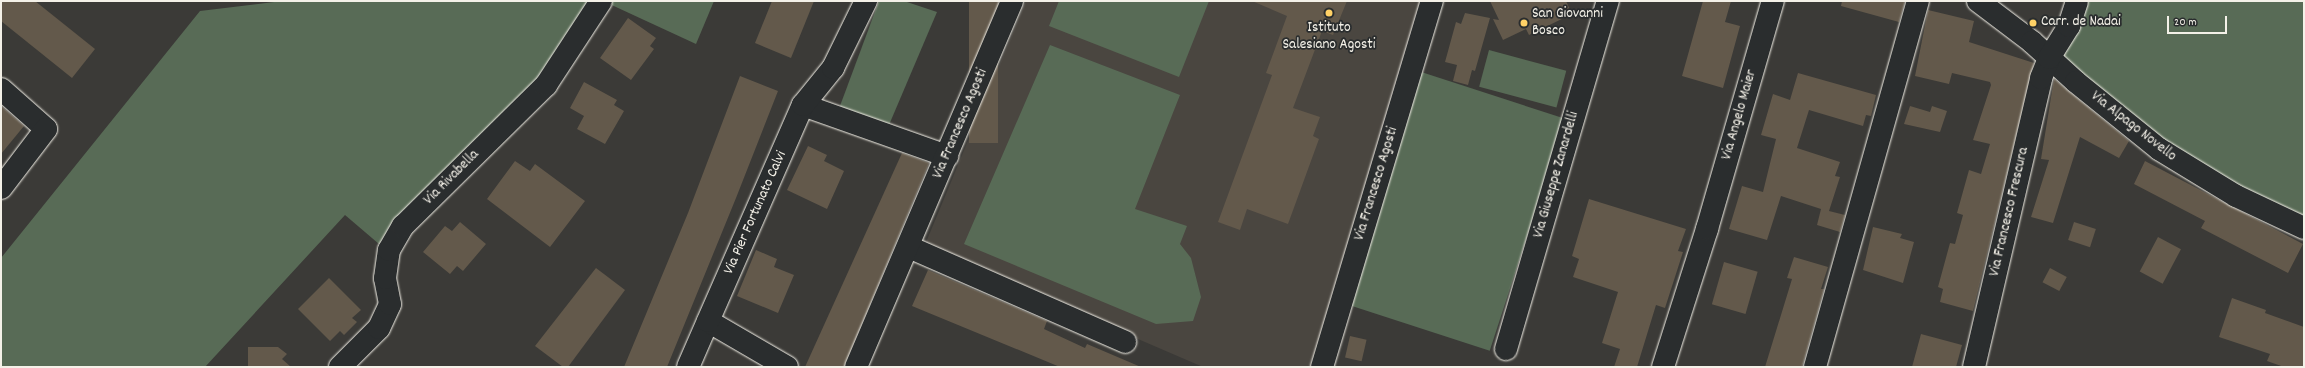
<!DOCTYPE html>
<style>
body{margin:0}
#map{position:relative;width:2305px;height:368px;overflow:hidden;background:#3b3a37;font-family:Dekko,sans-serif}
div>[style]{position:absolute}
[style*='--x']{left:calc(var(--x)*1px);top:calc(var(--y)*1px);width:calc(var(--w)*1px);rotate:calc(var(--a)*1deg)}
.built>*{inset:0;background:#4a4640}
.green>*{inset:0;background:#586b56;transform-origin:0 0}
.building>*{inset:0;background:#63594b;transform-origin:0 0}
.roads{filter:drop-shadow(0 0 1px #f4f1e8) drop-shadow(0 0 1px #f4f1e8)}
.minor>*{height:22px;margin:-11px;padding:0 11px;transform-origin:11px;border-radius:11px;background:#2a2d2e}
.dots>*{width:11px;height:11px;translate:-50% -50%;box-sizing:border-box;border:2px solid #2a2d2e;border-radius:50%}
span{translate:-50% -50%;white-space:nowrap;text-align:center;line-height:1.15;-webkit-text-stroke:3.5px #2a2d2e;paint-order:stroke}
.poi-label{font-size:15px;color:#f4f1e8}
.left{translate:0 -50%;text-align:left}
.street-label{font-size:15px;color:#f4f1e8}
.frame{position:absolute;inset:0;border:2px solid #f4f1e8;pointer-events:none}
.scale{position:absolute;left:2167px;top:16px;width:60px;height:18px;box-sizing:border-box;border:2px solid #f4f1e8;border-top:0;padding-left:5px;font-size:12px;line-height:14px;white-space:nowrap;color:#f4f1e8;-webkit-text-stroke:3px #2a2d2e;paint-order:stroke}
</style>
<div id="map">
<div class="built">
<i style="clip-path:polygon(1026px 1px,1435px 1px,1314px 367px,1203px 367px,924px 247px)"></i>
</div>
<div class="green">
<i style="clip-path:polygon(282px 1px,594px 1px,558px 55px,504px 119px,379px 244px,345px 215px,205px 367px,1px 367px,1px 258px,200px 11px)"></i>
<i style="clip-path:polygon(603px 1px,714px 1px,696px 44px)"></i>
<i style="clip-path:polygon(879px 1px,904px 1px,937px 12px,886px 132px,837px 114px)"></i>
<i style="clip-path:polygon(1059px 1px,1209px 1px,1179px 77px,1049px 26px)"></i>
<i style="clip-path:polygon(2075px 1px,2304px 1px,2304px 230px,2211px 177px,2057px 56px)"></i>
<i style="clip-path:polygon(1050px 45px,1180px 95px,1135px 209px,1187px 226px,1180px 244px,1191px 258px,1201px 297px,1193px 321px,1156px 324px,964px 244px)"></i>
<i style="left:1489px;top:50px;width:80px;height:38px;rotate:15deg"></i>
<i style="left:1412px;top:69px;width:161px;height:244px;rotate:18deg"></i>
</div>
<div class="building">
<i style="clip-path:polygon(1px 1px,35px 1px,95px 49px,72px 78px,1px 21px)"></i>
<i style="clip-path:polygon(772px 1px,814px 1px,791px 58px,755px 43px)"></i>
<i style="left:969px;top:1px;width:29px;height:142px"></i>
<i style="clip-path:polygon(1252px 1px,1347px 1px,1333px 35px,1322px 31px,1293px 108px,1320px 117px,1313px 136px,1319px 139px,1288px 224px,1247px 209px,1240px 230px,1218px 222px,1272px 75px,1266px 73px,1287px 16px)"></i>
<i style="clip-path:polygon(1490px 1px,1566px 1px,1572px 14px,1529px 35px,1526px 29px,1503px 40px,1493px 19px,1499px 20px)"></i>
<i style="clip-path:polygon(1703px 1px,1731px 1px,1725px 22px,1740px 26px,1723px 88px,1682px 76px)"></i>
<i style="clip-path:polygon(1842px 1px,1905px 1px,1899px 22px,1841px 6px)"></i>
<i style="clip-path:polygon(1928px 10px,1974px 21px,1969px 42px,2034px 63px,1973px 311px,1940px 302px,1943px 289px,1938px 287px,1950px 243px,1955px 244px,1963px 215px,1957px 213px,1969px 170px,1981px 174px,1990px 144px,1973px 140px,1991px 85px,1990px 82px,1952px 73px,1949px 84px,1915px 76px)"></i>
<i style="clip-path:polygon(1465px 13px,1490px 18px,1475px 71px,1472px 70px,1468px 85px,1453px 81px,1457px 65px,1445px 62px,1456px 22px,1461px 24px)"></i>
<i style="clip-path:polygon(628px 18px,656px 38px,650px 46px,654px 49px,631px 80px,600px 58px)"></i>
<i style="clip-path:polygon(1798px 73px,1876px 95px,1871px 116px,1866px 115px,1863px 126px,1809px 110px,1797px 148px,1840px 162px,1835px 176px,1840px 177px,1829px 211px,1845px 215px,1840px 232px,1817px 225px,1821px 209px,1781px 196px,1767px 240px,1729px 229px,1742px 186px,1763px 192px,1776px 139px,1761px 135px,1773px 94px,1790px 100px)"></i>
<i style="clip-path:polygon(740px 76px,778px 91px,736px 198px,667px 367px,624px 367px,688px 213px)"></i>
<i style="clip-path:polygon(2054px 79px,2129px 141px,2119px 158px,2080px 137px,2053px 223px,2031px 217px,2049px 160px,2041px 159px)"></i>
<i style="clip-path:polygon(584px 82px,617px 100px,614px 105px,624px 111px,605px 144px,577px 129px,584px 116px,570px 108px)"></i>
<i style="clip-path:polygon(1px 106px,24px 126px,1px 154px)"></i>
<i style="clip-path:polygon(1910px 106px,1930px 112px,1932px 106px,1947px 111px,1940px 132px,1904px 124px)"></i>
<i style="clip-path:polygon(808px 146px,827px 155px,824px 161px,844px 171px,827px 209px,787px 190px)"></i>
<i style="clip-path:polygon(902px 153px,929px 163px,844px 367px,805px 367px)"></i>
<i style="clip-path:polygon(515px 161px,530px 171px,535px 164px,585px 201px,550px 247px,487px 199px)"></i>
<i style="clip-path:polygon(2145px 161px,2303px 244px,2288px 273px,2201px 228px,2205px 221px,2134px 184px)"></i>
<i style="clip-path:polygon(1589px 199px,1686px 229px,1678px 251px,1683px 252px,1665px 308px,1656px 305px,1637px 367px,1614px 367px,1620px 349px,1602px 343px,1618px 292px,1573px 277px,1579px 259px,1572px 256px)"></i>
<i style="clip-path:polygon(460px 222px,486px 244px,463px 271px,457px 266px,450px 274px,423px 252px,445px 226px,452px 231px)"></i>
<i style="left:2074px;top:222px;width:23px;height:19px;rotate:18deg"></i>
<i style="clip-path:polygon(1873px 227px,1902px 234px,1900px 238px,1914px 242px,1903px 283px,1863px 270px)"></i>
<i style="left:2158px;top:237px;width:26px;height:39px;rotate:28deg"></i>
<i style="clip-path:polygon(756px 250px,777px 259px,774px 267px,794px 275px,778px 313px,737px 296px)"></i>
<i style="clip-path:polygon(1794px 257px,1828px 267px,1821px 289px,1824px 289px,1802px 367px,1765px 367px,1792px 279px,1787px 278px)"></i>
<i style="left:1724px;top:262px;width:35px;height:44px;rotate:16deg"></i>
<i style="clip-path:polygon(596px 268px,625px 290px,568px 367px,563px 367px,535px 346px)"></i>
<i style="left:2050px;top:268px;width:19px;height:16px;rotate:28deg"></i>
<i style="clip-path:polygon(928px 270px,1047px 321px,1044px 329px,1085px 348px,1087px 344px,1141px 367px,1060px 367px,912px 306px)"></i>
<i style="clip-path:polygon(329px 278px,361px 310px,352px 318px,357px 322px,344px 335px,340px 331px,330px 341px,298px 309px)"></i>
<i style="clip-path:polygon(2232px 298px,2266px 310px,2265px 313px,2304px 327px,2304px 367px,2284px 367px,2267px 361px,2270px 354px,2219px 337px)"></i>
<i style="clip-path:polygon(1921px 334px,1962px 345px,1956px 367px,1912px 367px)"></i>
<i style="left:1350px;top:336px;width:17px;height:22px;rotate:13deg"></i>
<i style="clip-path:polygon(248px 347px,278px 347px,287px 354px,282px 359px,291px 367px,248px 367px)"></i>
</div>
<div class="roads">
<div class="minor">
<i style="--x:1978;--y:1;--w:68;--a:37.2"></i>
<i style="--x:2032;--y:42;--w:59;--a:42.3"></i>
<i style="--x:2076;--y:82;--w:107;--a:38.9"></i>
<i style="--x:2159;--y:149;--w:90;--a:31.4"></i>
<i style="--x:2236;--y:196;--w:75;--a:25.2"></i>
<i style="--x:1;--y:89;--w:60;--a:41.6"></i>
<i style="--x:46;--y:129;--w:74;--a:127.3"></i>
<i style="--x:803;--y:105;--w:153;--a:19.5"></i>
<i style="--x:909;--y:247;--w:236;--a:23.7"></i>
<i style="--x:1506;--y:349;--w:363;--a:-73.7"></i>
<i style="--x:340;--y:367;--w:55;--a:-45"></i>
<i style="--x:379;--y:328;--w:26;--a:-65"></i>
<i style="--x:390;--y:304;--w:26;--a:-101"></i>
<i style="--x:385;--y:278;--w:28;--a:-82"></i>
<i style="--x:389;--y:250;--w:28;--a:-60"></i>
<i style="--x:403;--y:226;--w:201;--a:-44.6"></i>
<i style="--x:546;--y:85;--w:100;--a:-56.8"></i>
<i style="--x:688;--y:367;--w:50;--a:-66.5"></i>
<i style="--x:787;--y:367;--w:91;--a:-149.8"></i>
<i style="--x:708;--y:321;--w:236;--a:-66.3"></i>
<i style="--x:803;--y:105;--w:48;--a:-51"></i>
<i style="--x:833;--y:68;--w:75;--a:-63.8"></i>
<i style="--x:856;--y:367;--w:398;--a:-66.9"></i>
<i style="--x:1322;--y:367;--w:382;--a:-73.3"></i>
<i style="--x:1663;--y:367;--w:145;--a:-72.3"></i>
<i style="--x:1707;--y:229;--w:237;--a:-73.9"></i>
<i style="--x:1815;--y:367;--w:380;--a:-74.3"></i>
<i style="--x:1974;--y:367;--w:297;--a:-76.9"></i>
<i style="--x:2041;--y:78;--w:22;--a:-68"></i>
<i style="--x:2049;--y:58;--w:38;--a:-58"></i>
<i style="--x:2069;--y:26;--w:26;--a:-72"></i>
</div>
</div>
<div class="dots">
<i style="left:1329px;top:13px;background:#ffd166"></i>
<i style="left:1524px;top:23px;background:#ffd166"></i>
<i style="left:2033px;top:23px;background:#ffd166"></i>
</div>
<div class="poi-label">
<span class="left" style="left:1532px;top:23px">San Giovanni<br>Bosco</span>
<span class="left" style="left:2041px;top:23px">Carr. de Nadai</span>
<span style="left:1329px;top:37px">Istituto<br>Salesiano Agosti</span>
</div>
<div class="street-label">
<span style="left:1740px;top:115px;rotate:-74deg">Via Angelo Maier</span>
<span style="left:961px;top:124px;rotate:-67deg">Via Francesco Agosti</span>
<span style="left:2133px;top:127px;rotate:38deg">Via Alpago Novello</span>
<span style="left:1557px;top:175px;rotate:-74deg">Via Giuseppe Zanardelli</span>
<span style="left:452px;top:178px;rotate:-45deg">Via Rivabella</span>
<span style="left:1377px;top:184px;rotate:-73deg">Via Francesco Agosti</span>
<span style="left:2010px;top:212px;rotate:-77deg">Via Francesco Frescura</span>
<span style="left:756px;top:213px;rotate:-66deg">Via Pier Fortunato Calvi</span>
</div>
<div class="frame"></div>
<div class="scale">20 m</div>
</div>
